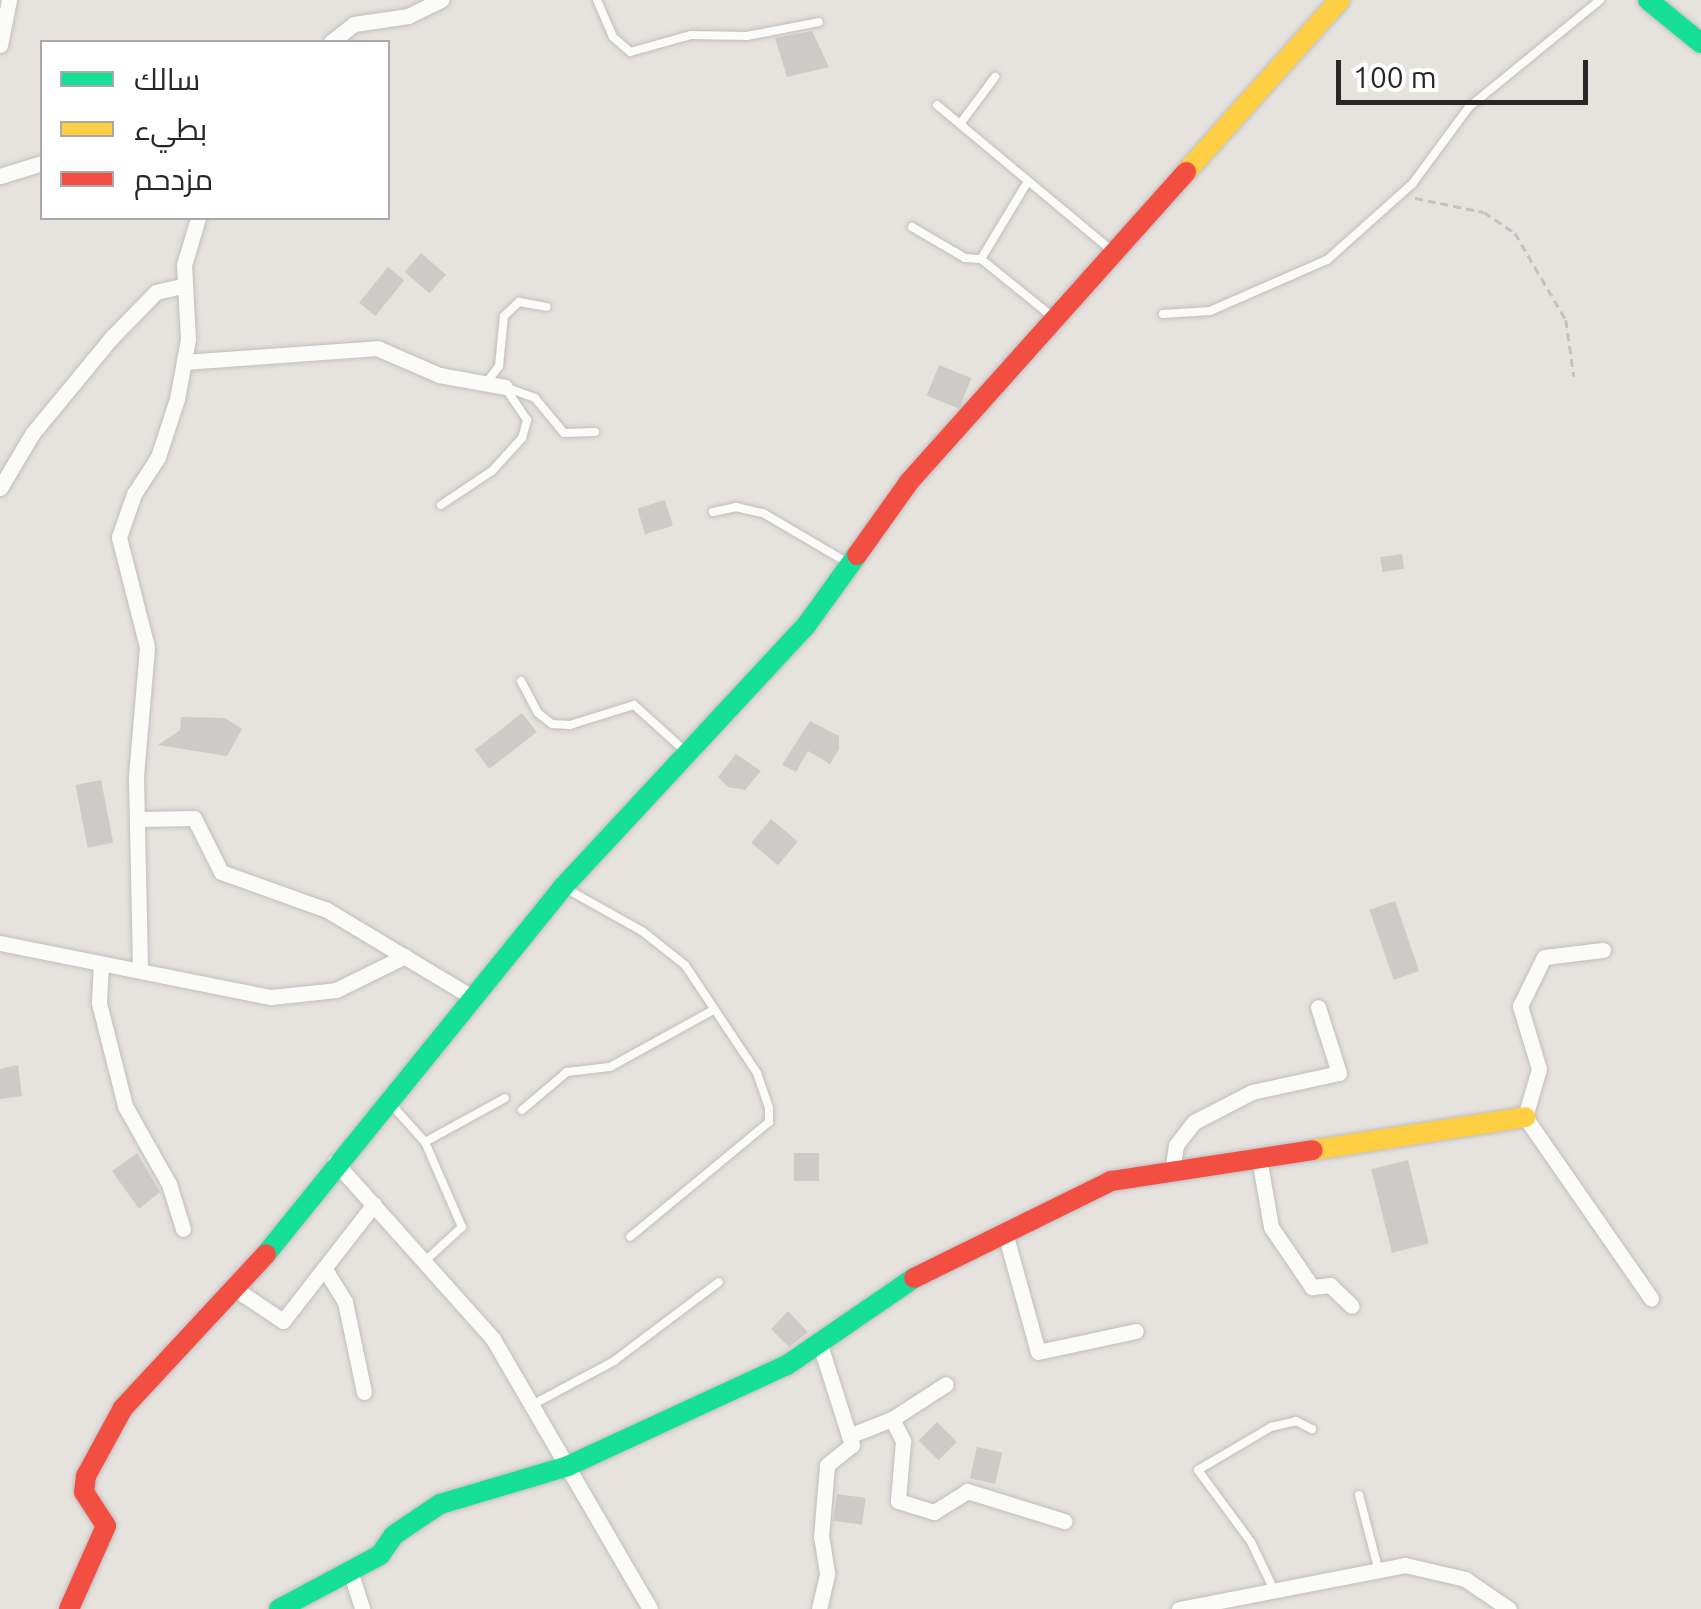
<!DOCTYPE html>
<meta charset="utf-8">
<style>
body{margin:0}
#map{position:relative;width:1701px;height:1609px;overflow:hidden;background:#e6e2de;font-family:Ubuntu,Cairo,sans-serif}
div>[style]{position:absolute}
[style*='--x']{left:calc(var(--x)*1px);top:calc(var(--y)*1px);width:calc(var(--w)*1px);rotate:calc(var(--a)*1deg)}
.building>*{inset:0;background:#cdcac7;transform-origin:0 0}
.path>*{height:2.5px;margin-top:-1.25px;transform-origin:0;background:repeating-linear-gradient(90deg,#c2c2c2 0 8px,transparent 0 13px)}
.roads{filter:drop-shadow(0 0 2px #c0bebf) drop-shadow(0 0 2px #c0bebf)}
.lane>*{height:8px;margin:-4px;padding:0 4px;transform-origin:4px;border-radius:4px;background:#fbfbfa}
.street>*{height:15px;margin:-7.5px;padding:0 7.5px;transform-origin:7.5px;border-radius:7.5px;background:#fbfbfa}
.fast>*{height:20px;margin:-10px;padding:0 10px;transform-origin:10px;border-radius:10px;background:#16e098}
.slow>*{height:20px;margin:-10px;padding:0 10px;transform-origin:10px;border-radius:10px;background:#ffcf43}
.jam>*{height:20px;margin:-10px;padding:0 10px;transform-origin:10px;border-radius:10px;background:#f24e42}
span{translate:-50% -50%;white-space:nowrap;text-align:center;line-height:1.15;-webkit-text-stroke:8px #fff;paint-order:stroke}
.legend{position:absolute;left:40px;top:40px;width:350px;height:180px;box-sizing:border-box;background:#fff;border:2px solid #a9a9a9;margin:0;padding:12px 18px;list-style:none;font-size:30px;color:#272727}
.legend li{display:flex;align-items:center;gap:20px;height:50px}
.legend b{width:50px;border:2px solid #a9a9a9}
.scale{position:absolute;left:1336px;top:60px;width:252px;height:45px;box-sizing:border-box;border:5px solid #272727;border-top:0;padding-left:12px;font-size:30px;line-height:35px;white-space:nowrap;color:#272727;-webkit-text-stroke:8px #fff;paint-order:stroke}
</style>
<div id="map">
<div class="building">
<i style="clip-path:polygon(812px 31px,829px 67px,787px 77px,775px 38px)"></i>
<i style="left:421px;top:253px;width:33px;height:25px;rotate:41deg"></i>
<i style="left:388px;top:267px;width:21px;height:46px;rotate:39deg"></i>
<i style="left:939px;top:365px;width:35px;height:33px;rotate:22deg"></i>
<i style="left:665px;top:500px;width:27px;height:29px;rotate:73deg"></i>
<i style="left:1402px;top:554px;width:15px;height:22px;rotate:82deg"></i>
<i style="left:522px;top:713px;width:24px;height:60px;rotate:52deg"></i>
<i style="clip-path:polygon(181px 717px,225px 718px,242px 729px,227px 756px,158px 745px,180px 730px)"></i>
<i style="clip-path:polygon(810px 721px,839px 736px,839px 749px,830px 764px,808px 751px,796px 772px,782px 765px)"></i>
<i style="clip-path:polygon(736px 754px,761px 771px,745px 790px,728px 787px,718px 777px)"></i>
<i style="left:101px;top:780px;width:64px;height:26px;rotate:79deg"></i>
<i style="left:771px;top:819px;width:35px;height:31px;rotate:40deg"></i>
<i style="left:1395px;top:901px;width:74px;height:27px;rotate:71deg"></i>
<i style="clip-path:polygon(18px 1065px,22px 1096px,0 1099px,0 1069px)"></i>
<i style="clip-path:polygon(137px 1153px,160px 1192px,139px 1209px,112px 1171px)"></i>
<i style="left:794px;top:1153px;width:25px;height:28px"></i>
<i style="left:1408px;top:1160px;width:86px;height:38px;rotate:76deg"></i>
<i style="clip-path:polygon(788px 1311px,808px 1332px,789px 1347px,771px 1329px)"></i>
<i style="left:937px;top:1422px;width:28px;height:26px;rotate:45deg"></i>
<i style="left:977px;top:1447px;width:26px;height:32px;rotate:13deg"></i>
<i style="left:837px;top:1494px;width:29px;height:27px;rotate:8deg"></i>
</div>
<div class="path">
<i style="--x:1415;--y:198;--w:70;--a:11.5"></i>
<i style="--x:1484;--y:212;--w:37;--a:34"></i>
<i style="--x:1515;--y:233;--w:101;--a:59.6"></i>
<i style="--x:1566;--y:320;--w:57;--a:81.9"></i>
</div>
<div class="roads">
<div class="lane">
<i style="--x:597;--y:0;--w:40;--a:66.6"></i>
<i style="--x:613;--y:37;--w:23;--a:41"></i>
<i style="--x:630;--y:52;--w:63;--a:-15.6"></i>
<i style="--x:691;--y:35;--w:56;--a:1"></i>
<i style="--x:747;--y:36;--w:73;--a:-11"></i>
<i style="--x:937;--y:105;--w:228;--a:39.8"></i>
<i style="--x:960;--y:124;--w:59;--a:-53.3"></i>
<i style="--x:912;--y:227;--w:61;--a:30.3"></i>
<i style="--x:965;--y:258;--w:16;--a:4"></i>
<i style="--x:981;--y:259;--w:92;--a:38.9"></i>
<i style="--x:981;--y:259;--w:91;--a:-58.9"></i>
<i style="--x:1163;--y:314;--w:47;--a:-3.7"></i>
<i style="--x:1210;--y:311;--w:128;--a:-23.6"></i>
<i style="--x:1327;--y:260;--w:115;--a:-41.8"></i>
<i style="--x:1413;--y:183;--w:94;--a:-53.6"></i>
<i style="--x:1469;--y:107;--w:169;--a:-39.2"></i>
<i style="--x:487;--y:382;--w:20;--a:-53"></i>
<i style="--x:499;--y:366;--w:50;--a:-84.3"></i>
<i style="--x:504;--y:316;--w:21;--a:-43"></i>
<i style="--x:519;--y:302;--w:28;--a:10"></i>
<i style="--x:505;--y:387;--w:32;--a:20"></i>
<i style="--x:535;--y:398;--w:45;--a:50.4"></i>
<i style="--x:564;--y:433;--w:31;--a:-2"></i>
<i style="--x:441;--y:505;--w:61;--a:-33.7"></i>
<i style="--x:492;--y:471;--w:45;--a:-47.7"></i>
<i style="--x:522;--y:438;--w:19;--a:-74"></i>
<i style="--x:527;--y:420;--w:40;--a:-124"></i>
<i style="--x:713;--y:512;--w:24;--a:-12"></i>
<i style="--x:736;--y:507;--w:28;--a:13"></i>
<i style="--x:763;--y:513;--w:101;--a:30.4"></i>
<i style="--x:521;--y:681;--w:36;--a:62"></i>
<i style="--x:538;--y:713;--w:18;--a:38"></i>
<i style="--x:552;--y:724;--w:18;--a:3"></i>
<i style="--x:570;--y:725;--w:67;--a:-17.4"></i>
<i style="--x:634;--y:705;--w:69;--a:42"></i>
<i style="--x:565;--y:888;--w:88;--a:29.2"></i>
<i style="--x:642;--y:931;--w:55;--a:38.3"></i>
<i style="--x:685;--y:965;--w:130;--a:56.3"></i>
<i style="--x:757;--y:1073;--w:37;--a:71"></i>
<i style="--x:769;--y:1108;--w:14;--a:90"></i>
<i style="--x:769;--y:1122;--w:180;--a:140.4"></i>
<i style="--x:390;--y:1103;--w:52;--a:48.1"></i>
<i style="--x:425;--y:1142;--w:93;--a:66.5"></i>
<i style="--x:462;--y:1227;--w:50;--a:137.4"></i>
<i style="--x:522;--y:1110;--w:59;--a:-40.2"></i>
<i style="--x:567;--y:1072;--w:43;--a:-6.6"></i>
<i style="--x:610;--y:1067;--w:116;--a:-28.8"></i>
<i style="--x:425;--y:1142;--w:91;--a:-28.8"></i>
<i style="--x:532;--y:1405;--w:93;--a:-28.2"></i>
<i style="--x:614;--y:1361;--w:131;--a:-37"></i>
<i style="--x:1359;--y:1495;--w:75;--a:75.4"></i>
<i style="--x:1273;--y:1588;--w:51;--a:-115.6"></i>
<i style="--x:1251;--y:1542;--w:89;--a:-126.4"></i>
<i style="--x:1198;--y:1470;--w:85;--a:-30.5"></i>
<i style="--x:1271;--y:1427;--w:26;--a:-13"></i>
<i style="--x:1296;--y:1421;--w:18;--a:27"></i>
</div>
<div class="street">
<i style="--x:331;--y:42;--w:29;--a:-38"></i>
<i style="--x:354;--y:24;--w:55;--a:-8.4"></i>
<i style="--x:408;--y:16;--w:37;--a:-26"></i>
<i style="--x:0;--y:45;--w:46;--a:-78.7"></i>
<i style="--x:0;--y:176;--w:44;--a:-17.2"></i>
<i style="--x:184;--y:362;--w:194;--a:-4.1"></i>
<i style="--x:377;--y:348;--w:68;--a:23.5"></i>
<i style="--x:439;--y:375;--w:67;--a:10.3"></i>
<i style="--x:0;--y:488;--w:63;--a:-59.3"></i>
<i style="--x:32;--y:434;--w:126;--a:-50.5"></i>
<i style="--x:112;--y:337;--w:63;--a:-45.6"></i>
<i style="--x:156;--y:292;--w:27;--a:-13"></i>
<i style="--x:139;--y:819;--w:55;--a:-1"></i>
<i style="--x:194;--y:818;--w:60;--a:63.4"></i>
<i style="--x:221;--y:872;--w:113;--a:19.7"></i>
<i style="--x:327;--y:910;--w:167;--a:31"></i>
<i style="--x:0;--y:943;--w:276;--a:11.3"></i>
<i style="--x:271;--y:997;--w:65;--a:-6.1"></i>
<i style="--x:336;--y:990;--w:77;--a:-26.2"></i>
<i style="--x:1603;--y:950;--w:59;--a:173.2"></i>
<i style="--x:1544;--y:957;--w:55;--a:116.1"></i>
<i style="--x:1520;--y:1006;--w:66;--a:73.2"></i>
<i style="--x:1539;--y:1069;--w:50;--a:106.3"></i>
<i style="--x:1525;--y:1117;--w:221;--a:55.2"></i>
<i style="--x:101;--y:964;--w:39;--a:93"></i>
<i style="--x:99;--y:1003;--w:106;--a:75.8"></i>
<i style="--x:125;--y:1106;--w:90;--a:60.6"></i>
<i style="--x:169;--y:1184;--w:47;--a:72.7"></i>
<i style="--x:140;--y:968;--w:192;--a:-91.2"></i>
<i style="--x:136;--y:776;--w:129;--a:-85.1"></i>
<i style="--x:147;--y:647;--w:114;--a:-104.3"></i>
<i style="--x:119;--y:537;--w:46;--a:-70.8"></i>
<i style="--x:134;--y:494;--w:44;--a:-57"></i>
<i style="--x:158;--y:457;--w:61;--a:-71.9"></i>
<i style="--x:177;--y:399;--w:61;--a:-79.6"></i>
<i style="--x:188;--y:339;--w:74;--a:-93.1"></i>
<i style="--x:184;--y:265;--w:49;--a:-73.4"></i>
<i style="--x:1259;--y:1158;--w:70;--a:80.1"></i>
<i style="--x:1271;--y:1227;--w:73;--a:55.7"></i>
<i style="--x:1312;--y:1287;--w:18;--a:-6"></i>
<i style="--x:1330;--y:1285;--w:30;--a:44"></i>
<i style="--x:335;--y:1162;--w:237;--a:48.2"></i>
<i style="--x:493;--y:1339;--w:312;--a:59.8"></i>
<i style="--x:1172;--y:1171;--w:26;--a:-81"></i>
<i style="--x:1176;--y:1145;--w:29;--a:-52"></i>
<i style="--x:1194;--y:1122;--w:65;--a:-27.3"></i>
<i style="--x:1252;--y:1092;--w:89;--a:-12.3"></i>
<i style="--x:1339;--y:1073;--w:69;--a:-107.7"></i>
<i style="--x:1005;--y:1233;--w:123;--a:74.5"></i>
<i style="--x:1038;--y:1352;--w:100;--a:-12.1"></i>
<i style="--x:324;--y:1268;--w:40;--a:58"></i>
<i style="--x:345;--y:1302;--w:92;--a:78.1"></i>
<i style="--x:238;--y:1291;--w:54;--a:33.7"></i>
<i style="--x:283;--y:1321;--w:148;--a:-52.1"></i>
<i style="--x:892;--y:1419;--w:64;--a:-32.9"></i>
<i style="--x:849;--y:1436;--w:46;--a:-21.6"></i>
<i style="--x:892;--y:1419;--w:25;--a:63"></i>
<i style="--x:903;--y:1441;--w:60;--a:94.8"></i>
<i style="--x:898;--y:1501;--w:38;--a:17"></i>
<i style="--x:934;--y:1512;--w:39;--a:-32"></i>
<i style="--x:967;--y:1491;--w:102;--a:17.2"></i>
<i style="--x:350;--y:1571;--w:40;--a:72"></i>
<i style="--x:819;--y:1609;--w:37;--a:-77"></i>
<i style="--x:827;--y:1573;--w:36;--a:-99"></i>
<i style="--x:821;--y:1537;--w:72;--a:-85.2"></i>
<i style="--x:827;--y:1465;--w:32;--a:-39"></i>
<i style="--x:852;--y:1445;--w:105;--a:-107.7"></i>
<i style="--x:1179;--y:1609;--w:230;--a:-11"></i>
<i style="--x:1405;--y:1565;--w:62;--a:13.1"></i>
<i style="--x:1465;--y:1579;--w:53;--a:34.3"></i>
</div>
<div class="fast">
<i style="--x:1648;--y:0;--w:68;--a:39.1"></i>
<i style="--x:266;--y:1254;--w:472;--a:-51"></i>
<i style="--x:563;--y:887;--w:355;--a:-47.1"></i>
<i style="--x:805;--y:627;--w:89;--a:-54.2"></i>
<i style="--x:279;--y:1609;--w:115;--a:-28.1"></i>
<i style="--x:380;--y:1555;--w:24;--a:-55"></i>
<i style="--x:394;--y:1535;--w:55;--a:-34"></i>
<i style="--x:440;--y:1504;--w:134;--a:-16.5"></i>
<i style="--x:568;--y:1466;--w:241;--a:-24.8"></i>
<i style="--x:787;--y:1365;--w:154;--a:-34.4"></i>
</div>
<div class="slow">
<i style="--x:1186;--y:172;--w:231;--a:-48.2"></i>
<i style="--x:1313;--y:1150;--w:215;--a:-8.8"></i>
</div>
<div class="jam">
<i style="--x:857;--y:555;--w:90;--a:-54.5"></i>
<i style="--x:909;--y:482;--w:416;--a:-48.2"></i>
<i style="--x:914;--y:1278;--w:220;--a:-26.2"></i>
<i style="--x:1111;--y:1181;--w:204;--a:-8.7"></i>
<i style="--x:69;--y:1609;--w:91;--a:-66"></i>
<i style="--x:106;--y:1526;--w:40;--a:-122.9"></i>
<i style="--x:84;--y:1492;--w:16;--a:-83"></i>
<i style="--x:86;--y:1476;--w:77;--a:-61.4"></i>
<i style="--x:123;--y:1408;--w:210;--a:-47.1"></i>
</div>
</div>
<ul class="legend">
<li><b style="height:12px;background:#16e098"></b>سالك</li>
<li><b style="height:12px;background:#ffcf43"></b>بطيء</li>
<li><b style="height:12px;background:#f24e42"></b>مزدحم</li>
</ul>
<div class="scale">100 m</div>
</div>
